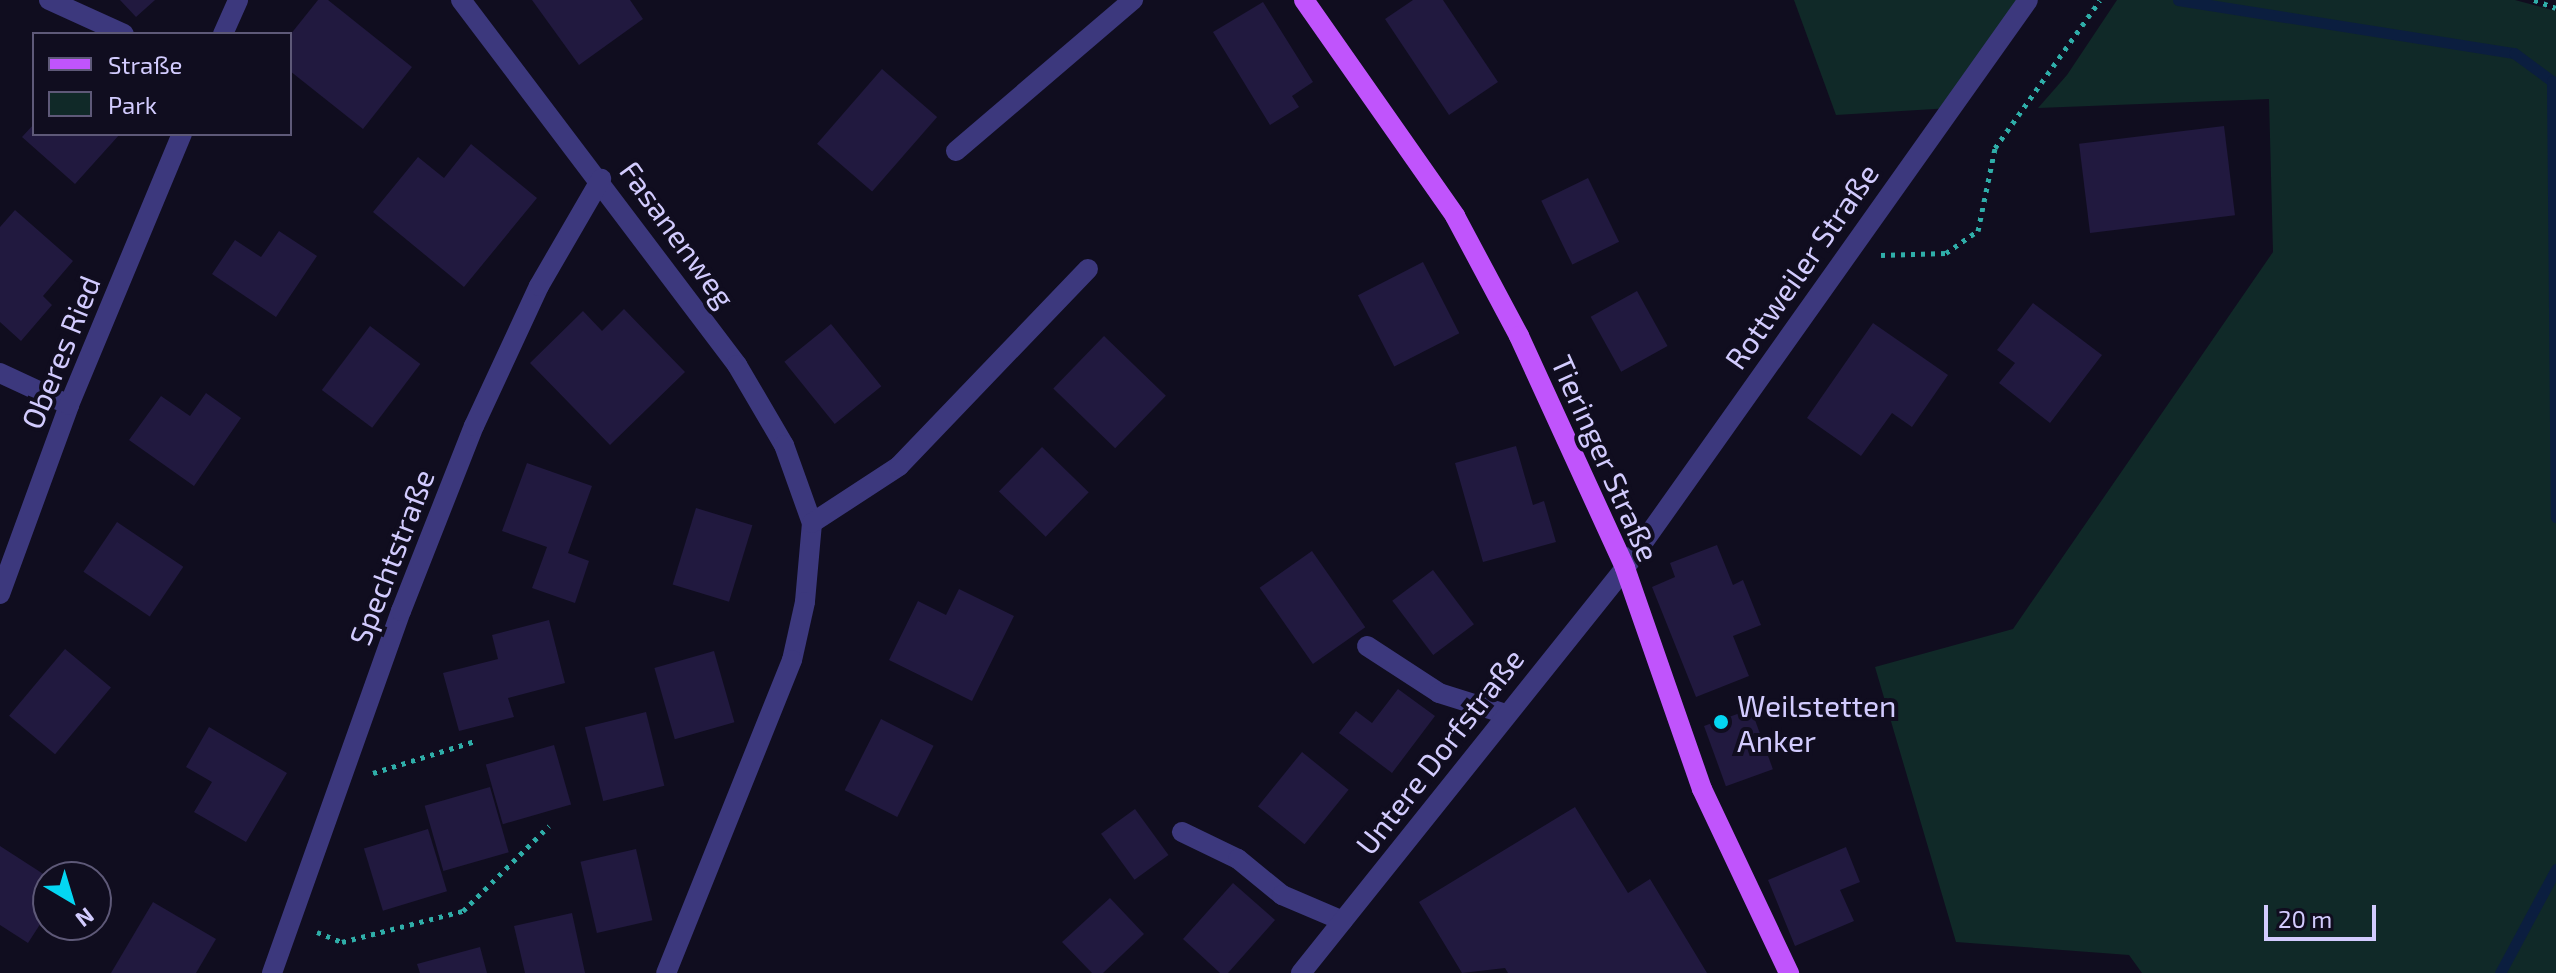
<!DOCTYPE html>
<meta charset="utf-8">
<style>
body{margin:0}
#map{position:relative;width:2556px;height:973px;overflow:hidden;background:#100d1f;font-family:"Exo 2",sans-serif}
div>[style]{position:absolute}
[style*='--x']{left:calc(var(--x)*1px);top:calc(var(--y)*1px);width:calc(var(--w)*1px);rotate:calc(var(--a)*1deg)}
.green>*{inset:0;background:#102928}
.stream>*{height:11px;margin:-5.5px;padding:0 5.5px;transform-origin:5.5px;border-radius:5.5px;background:#0b1e3f}
.building>*{inset:0;background:#21193f;transform-origin:0 0}
.path>*{height:5px;margin-top:-2.5px;transform-origin:0;background:repeating-linear-gradient(90deg,#2faea9 0 4px,transparent 0 10px)}
.minor>*{height:20px;margin:-10px;padding:0 10px;transform-origin:10px;border-radius:10px;background:#3c387d}
.major>*{height:20px;margin:-10px;padding:0 10px;transform-origin:10px;border-radius:10px;background:#c054fc}
.dots>*{width:22px;height:22px;translate:-50% -50%;box-sizing:border-box;border:4px solid #100d1f;border-radius:50%}
span{translate:-50% -50%;white-space:nowrap;text-align:center;line-height:1.15;-webkit-text-stroke:8px #100d1f;paint-order:stroke}
.street-label{font-size:30px;color:#d2cbfe}
.poi-label{font-size:30px;color:#d2cbfe}
.left{translate:0 -50%;text-align:left}
.legend{position:absolute;left:32px;top:32px;width:260px;height:104px;box-sizing:border-box;background:#100d1f;border:2px solid #5e5978;margin:0;padding:10px 14px;list-style:none;font-size:24px;color:#d2cbfe}
.legend li{display:flex;align-items:center;gap:16px;height:40px}
.legend b{width:40px;border:2px solid #5e5978}
.north{position:absolute;left:32px;top:861px;width:80px;height:80px;box-sizing:border-box;background:#100d1f;border:2px solid #5e5978;border-radius:50%;rotate:142deg;font-size:22px;font-weight:700;line-height:32px;text-align:center;color:#d2cbfe}
.north::after{content:'';display:block;margin:auto;width:28px;height:36px;background:#04d6f2;clip-path:polygon(50% 0,100% 100%,50% 72%,0 100%)}
.scale{position:absolute;left:2264px;top:905px;width:112px;height:36px;box-sizing:border-box;border:4px solid #d2cbfe;border-top:0;padding-left:10px;font-size:24px;line-height:28px;white-space:nowrap;color:#d2cbfe;-webkit-text-stroke:6px #100d1f;paint-order:stroke}
</style>
<div id="map">
<div class="green">
<i style="clip-path:polygon(1794px 0,2028px 0,1951px 108px,1836px 115px)"></i>
<i style="clip-path:polygon(2117px 0,2515px 0,2556px 11px,2556px 973px,2142px 973px,2129px 955px,1956px 942px,1875px 667px,2013px 629px,2273px 252px,2269px 99px,2038px 108px,2067px 75px)"></i>
</div>
<div class="stream">
<i style="--x:2178;--y:0;--w:340;--a:9"></i>
<i style="--x:2514;--y:53;--w:47;--a:36.4"></i>
<i style="--x:2552;--y:81;--w:436;--a:89.5"></i>
<i style="--x:2500;--y:973;--w:118;--a:-61.7"></i>
</div>
<div class="building">
<i style="clip-path:polygon(120px 0,155px 0,136px 17px)"></i>
<i style="clip-path:polygon(318px 0,328px 0,412px 67px,363px 129px,290px 71px,290px 35px)"></i>
<i style="clip-path:polygon(532px 0,630px 0,643px 19px,579px 65px)"></i>
<i style="clip-path:polygon(1413px 0,1443px 0,1498px 82px,1449px 115px,1385px 19px)"></i>
<i style="clip-path:polygon(1263px 2px,1313px 82px,1292px 96px,1299px 107px,1270px 125px,1213px 32px)"></i>
<i style="left:882px;top:69px;width:73px;height:99px;rotate:41deg"></i>
<i style="clip-path:polygon(34px 124px,34px 134px,120px 134px,75px 184px,22px 137px)"></i>
<i style="left:2224px;top:126px;width:90px;height:146px;rotate:83deg"></i>
<i style="clip-path:polygon(471px 144px,537px 198px,464px 287px,373px 212px,418px 157px,444px 178px)"></i>
<i style="left:1588px;top:178px;width:71px;height:52px;rotate:64deg"></i>
<i style="clip-path:polygon(15px 210px,73px 261px,43px 296px,52px 305px,21px 341px,0 322px,0 227px)"></i>
<i style="clip-path:polygon(279px 231px,317px 256px,276px 317px,212px 274px,235px 240px,261px 257px)"></i>
<i style="left:1423px;top:262px;width:80px;height:73px;rotate:63deg"></i>
<i style="left:1637px;top:291px;width:63px;height:53px;rotate:61deg"></i>
<i style="clip-path:polygon(2033px 303px,2102px 355px,2050px 423px,1999px 383px,2015px 363px,1997px 350px)"></i>
<i style="clip-path:polygon(624px 309px,685px 372px,610px 445px,530px 363px,583px 311px,602px 331px)"></i>
<i style="clip-path:polygon(1873px 323px,1948px 375px,1912px 427px,1892px 413px,1861px 456px,1807px 418px)"></i>
<i style="left:831px;top:324px;width:80px;height:60px;rotate:51deg"></i>
<i style="left:370px;top:326px;width:63px;height:80px;rotate:37deg"></i>
<i style="left:1104px;top:336px;width:86px;height:73px;rotate:44deg"></i>
<i style="clip-path:polygon(206px 393px,241px 418px,194px 486px,129px 440px,161px 396px,190px 416px)"></i>
<i style="clip-path:polygon(1516px 446px,1533px 505px,1544px 501px,1556px 542px,1483px 562px,1455px 463px)"></i>
<i style="left:1042px;top:447px;width:65px;height:62px;rotate:44deg"></i>
<i style="clip-path:polygon(527px 463px,592px 486px,568px 553px,589px 561px,575px 603px,532px 588px,547px 547px,502px 531px)"></i>
<i style="left:696px;top:508px;width:59px;height:80px;rotate:17deg"></i>
<i style="left:117px;top:522px;width:80px;height:60px;rotate:34deg"></i>
<i style="clip-path:polygon(1717px 545px,1733px 585px,1743px 580px,1761px 625px,1733px 636px,1749px 676px,1696px 697px,1652px 587px,1675px 577px,1670px 563px)"></i>
<i style="left:1312px;top:551px;width:93px;height:64px;rotate:55deg"></i>
<i style="left:1433px;top:570px;width:68px;height:51px;rotate:53deg"></i>
<i style="clip-path:polygon(959px 589px,1014px 616px,972px 701px,889px 660px,918px 601px,946px 615px)"></i>
<i style="clip-path:polygon(549px 620px,565px 683px,508px 698px,514px 717px,459px 731px,443px 673px,498px 659px,492px 635px)"></i>
<i style="left:65px;top:649px;width:60px;height:87px;rotate:40deg"></i>
<i style="left:714px;top:651px;width:74px;height:62px;rotate:74deg"></i>
<i style="clip-path:polygon(1398px 689px,1435px 716px,1392px 773px,1339px 733px,1356px 711px,1372px 723px)"></i>
<i style="left:1751px;top:709px;width:64px;height:50px;rotate:70deg"></i>
<i style="left:646px;top:712px;width:76px;height:63px;rotate:76deg"></i>
<i style="left:881px;top:719px;width:59px;height:80px;rotate:27deg"></i>
<i style="clip-path:polygon(209px 727px,287px 773px,246px 842px,194px 812px,212px 782px,186px 767px)"></i>
<i style="left:554px;top:745px;width:62px;height:71px;rotate:74deg"></i>
<i style="left:1302px;top:752px;width:60px;height:70px;rotate:39deg"></i>
<i style="left:490px;top:787px;width:68px;height:68px;rotate:74deg"></i>
<i style="clip-path:polygon(1575px 807px,1628px 893px,1650px 879px,1707px 973px,1508px 973px,1505px 968px,1462px 973px,1419px 902px)"></i>
<i style="left:1135px;top:809px;width:57px;height:42px;rotate:54deg"></i>
<i style="left:428px;top:829px;width:65px;height:67px;rotate:73deg"></i>
<i style="clip-path:polygon(0 846px,48px 877px,48px 912px,28px 943px,0 925px)"></i>
<i style="clip-path:polygon(1846px 847px,1860px 882px,1840px 890px,1854px 921px,1795px 946px,1768px 880px)"></i>
<i style="left:636px;top:849px;width:73px;height:57px;rotate:77deg"></i>
<i style="clip-path:polygon(1233px 883px,1275px 920px,1228px 973px,1220px 973px,1183px 939px)"></i>
<i style="clip-path:polygon(1110px 898px,1144px 934px,1103px 973px,1092px 973px,1062px 942px)"></i>
<i style="clip-path:polygon(153px 902px,216px 939px,196px 973px,111px 973px)"></i>
<i style="clip-path:polygon(572px 913px,585px 973px,525px 973px,514px 926px)"></i>
<i style="clip-path:polygon(480px 947px,487px 973px,420px 973px,417px 964px)"></i>
</div>
<div class="path">
<i style="--x:2534;--y:0;--w:23;--a:20"></i>
<i style="--x:1881;--y:255;--w:65;--a:-1.8"></i>
<i style="--x:1946;--y:253;--w:39;--a:-35"></i>
<i style="--x:1978;--y:231;--w:85;--a:-78.4"></i>
<i style="--x:1995;--y:148;--w:181;--a:-54.6"></i>
<i style="--x:373;--y:773;--w:107;--a:-17.4"></i>
<i style="--x:317;--y:932;--w:27;--a:22"></i>
<i style="--x:342;--y:942;--w:125;--a:-14.4"></i>
<i style="--x:463;--y:911;--w:121;--a:-44.7"></i>
</div>
<div class="minor">
<i style="--x:49;--y:0;--w:82;--a:24.4"></i>
<i style="--x:461;--y:0;--w:458;--a:52.9"></i>
<i style="--x:737;--y:365;--w:93;--a:59.6"></i>
<i style="--x:784;--y:445;--w:83;--a:70.3"></i>
<i style="--x:812;--y:523;--w:79;--a:95.1"></i>
<i style="--x:805;--y:602;--w:59;--a:102.6"></i>
<i style="--x:792;--y:660;--w:337;--a:111.9"></i>
<i style="--x:223;--y:34;--w:37;--a:-66"></i>
<i style="--x:956;--y:151;--w:233;--a:-40.5"></i>
<i style="--x:0;--y:373;--w:76;--a:24.9"></i>
<i style="--x:812;--y:523;--w:104;--a:-33.2"></i>
<i style="--x:899;--y:466;--w:273;--a:-46.2"></i>
<i style="--x:0;--y:594;--w:201;--a:-69.9"></i>
<i style="--x:69;--y:405;--w:294;--a:-67.4"></i>
<i style="--x:1367;--y:646;--w:86;--a:33.1"></i>
<i style="--x:1439;--y:693;--w:70;--a:17.4"></i>
<i style="--x:1182;--y:832;--w:62;--a:25.7"></i>
<i style="--x:1238;--y:859;--w:57;--a:39.3"></i>
<i style="--x:1282;--y:895;--w:66;--a:23.1"></i>
<i style="--x:272;--y:973;--w:384;--a:-70.4"></i>
<i style="--x:401;--y:611;--w:199;--a:-68.5"></i>
<i style="--x:474;--y:426;--w:154;--a:-65.1"></i>
<i style="--x:539;--y:286;--w:124;--a:-59.9"></i>
<i style="--x:1301;--y:973;--w:519;--a:-51.34"></i>
<i style="--x:1625;--y:568;--w:696;--a:-54.64"></i>
</div>
<div class="major">
<i style="--x:1304;--y:0;--w:264;--a:55"></i>
<i style="--x:1455;--y:216;--w:136;--a:61.9"></i>
<i style="--x:1519;--y:336;--w:255;--a:65.4"></i>
<i style="--x:1625;--y:568;--w:234;--a:70.8"></i>
<i style="--x:1702;--y:789;--w:204;--a:64.7"></i>
</div>
<div class="dots">
<i style="left:1721px;top:722px;background:#04d6f2"></i>
</div>
<div class="street-label">
<span style="left:678px;top:234px;rotate:54deg">Fasanenweg</span>
<span style="left:1801px;top:266px;rotate:-55deg">Rottweiler Straße</span>
<span style="left:60px;top:352px;rotate:-68deg">Oberes Ried</span>
<span style="left:1606px;top:458px;rotate:66deg">Tieringer Straße</span>
<span style="left:391px;top:557px;rotate:-69deg">Spechtstraße</span>
<span style="left:1439px;top:751px;rotate:-52deg">Untere Dorfstraße</span>
</div>
<div class="poi-label">
<span class="left" style="left:1737px;top:722px">Weilstetten<br>Anker</span>
</div>
<ul class="legend">
<li><b style="height:10px;background:#c054fc"></b>Straße</li>
<li><b style="height:22px;background:#102928"></b>Park</li>
</ul>
<div class="north">N</div>
<div class="scale">20 m</div>
</div>
